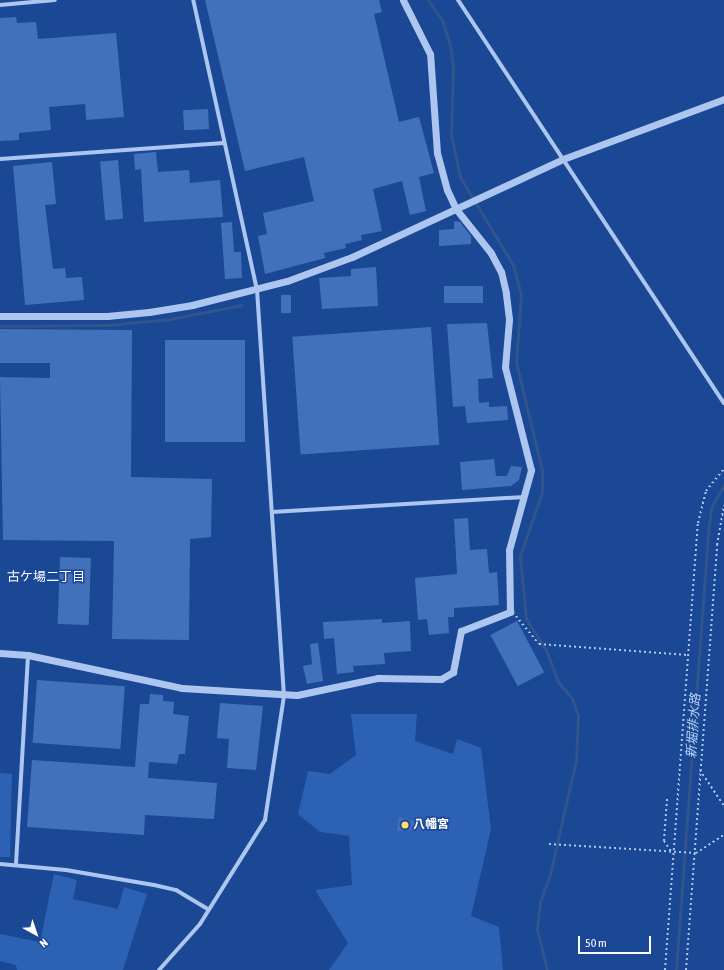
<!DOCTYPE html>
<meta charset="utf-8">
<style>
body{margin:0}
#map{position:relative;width:724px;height:970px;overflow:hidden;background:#1a4895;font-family:"Asap Condensed","Noto Sans JP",sans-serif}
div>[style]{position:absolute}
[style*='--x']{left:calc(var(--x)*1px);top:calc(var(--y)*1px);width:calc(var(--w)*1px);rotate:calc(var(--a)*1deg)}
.green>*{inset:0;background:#2d61b3}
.stream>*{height:3px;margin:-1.5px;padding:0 1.5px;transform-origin:1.5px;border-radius:1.5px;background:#32548d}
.building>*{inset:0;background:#4271bc;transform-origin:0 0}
.path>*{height:2px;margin-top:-1px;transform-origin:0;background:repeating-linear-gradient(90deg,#acc6f0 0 2px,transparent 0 5px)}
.minor>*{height:4px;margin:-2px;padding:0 2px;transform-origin:2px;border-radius:2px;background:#acc6f0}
.tertiary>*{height:7px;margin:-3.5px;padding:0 3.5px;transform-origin:3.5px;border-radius:3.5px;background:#acc6f0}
.dots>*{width:11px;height:11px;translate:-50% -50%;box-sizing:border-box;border:2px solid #1a4895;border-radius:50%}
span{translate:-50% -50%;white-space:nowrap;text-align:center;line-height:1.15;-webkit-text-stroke:3px #1a4895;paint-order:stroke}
.poi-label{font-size:12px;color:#fff;font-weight:700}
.left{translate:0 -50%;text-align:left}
.neighbourhood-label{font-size:13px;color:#fff}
.water-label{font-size:13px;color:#b8d1f7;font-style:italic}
.north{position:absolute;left:16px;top:914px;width:40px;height:40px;-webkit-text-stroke:3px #1a4895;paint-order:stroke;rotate:140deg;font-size:11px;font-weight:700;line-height:16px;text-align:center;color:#fff}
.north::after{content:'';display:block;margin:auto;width:14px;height:18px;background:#fff;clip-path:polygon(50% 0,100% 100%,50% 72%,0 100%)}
.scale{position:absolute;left:578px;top:936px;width:73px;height:18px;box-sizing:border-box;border:2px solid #fff;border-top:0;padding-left:5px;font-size:12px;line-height:14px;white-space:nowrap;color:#fff;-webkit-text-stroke:3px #1a4895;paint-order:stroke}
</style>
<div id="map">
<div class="green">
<i style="clip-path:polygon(351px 714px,417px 714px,415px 741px,453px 754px,457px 739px,481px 748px,491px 829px,471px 916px,499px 927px,503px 970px,329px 970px,348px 943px,315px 890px,352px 885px,349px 836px,320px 832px,298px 814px,308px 771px,330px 774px,356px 755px)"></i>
<i style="clip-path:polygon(0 773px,12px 774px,10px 857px,0 857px)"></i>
<i style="clip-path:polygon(54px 874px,77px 880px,73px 899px,118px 909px,124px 887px,147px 894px,123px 970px,17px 970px,16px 965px,0 961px,0 934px,40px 942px)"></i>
</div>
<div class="stream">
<i style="--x:428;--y:0;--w:24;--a:55"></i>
<i style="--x:442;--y:20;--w:26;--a:72"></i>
<i style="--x:450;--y:45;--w:22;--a:82"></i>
<i style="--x:453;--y:67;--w:67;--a:91.7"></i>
<i style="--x:451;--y:134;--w:44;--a:78.2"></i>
<i style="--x:460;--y:177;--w:103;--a:58.9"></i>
<i style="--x:513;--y:265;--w:31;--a:75"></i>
<i style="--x:521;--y:295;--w:67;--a:94.3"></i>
<i style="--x:516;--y:362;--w:111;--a:76.5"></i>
<i style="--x:542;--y:470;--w:22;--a:90"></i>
<i style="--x:542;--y:492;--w:68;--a:109"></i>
<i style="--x:520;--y:556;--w:63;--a:84.6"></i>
<i style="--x:526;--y:619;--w:37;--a:57"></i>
<i style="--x:546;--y:650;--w:34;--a:69"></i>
<i style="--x:558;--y:682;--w:21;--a:49"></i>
<i style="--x:572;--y:698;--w:18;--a:71"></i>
<i style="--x:578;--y:715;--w:45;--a:92.5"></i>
<i style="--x:576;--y:760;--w:117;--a:102.8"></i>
<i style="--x:550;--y:874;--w:29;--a:110"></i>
<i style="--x:540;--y:901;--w:28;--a:96"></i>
<i style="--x:537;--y:929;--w:42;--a:76.3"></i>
<i style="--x:0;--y:326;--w:108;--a:-0.5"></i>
<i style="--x:108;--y:325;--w:62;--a:-5.5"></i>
<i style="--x:170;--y:319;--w:73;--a:-11"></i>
<i style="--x:676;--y:970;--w:446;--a:-85.8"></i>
<i style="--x:709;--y:525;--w:17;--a:-83"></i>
<i style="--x:711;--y:508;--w:26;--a:-61"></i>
</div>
<div class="building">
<i style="clip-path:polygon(205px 0,379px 0,382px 12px,374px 14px,399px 122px,419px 117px,434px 173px,419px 177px,426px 211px,410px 215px,402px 181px,373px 189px,382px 231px,361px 235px,362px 240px,345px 244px,346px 248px,324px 253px,325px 258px,265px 274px,258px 236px,267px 234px,263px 213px,314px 201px,304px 157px,245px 171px)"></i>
<i style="clip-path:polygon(16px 17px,17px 23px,36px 22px,38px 39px,116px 33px,124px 117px,86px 120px,85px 104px,49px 107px,51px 130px,19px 133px,19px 140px,0 141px,0 18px)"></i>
<i style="left:208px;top:109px;width:20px;height:25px;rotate:87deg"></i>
<i style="clip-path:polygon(156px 152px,158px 172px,189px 170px,190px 183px,220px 180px,223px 217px,144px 222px,141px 169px,135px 170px,134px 154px)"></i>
<i style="left:118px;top:160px;width:59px;height:18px;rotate:85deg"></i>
<i style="clip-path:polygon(52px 162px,56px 204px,45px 205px,53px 269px,65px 268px,66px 278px,82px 277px,84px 300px,25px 305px,13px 166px)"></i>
<i style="clip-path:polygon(454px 221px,460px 222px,471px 236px,471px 244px,439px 246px,439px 230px,454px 229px)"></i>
<i style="clip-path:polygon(232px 222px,234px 252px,241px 252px,242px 278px,225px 279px,221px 223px)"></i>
<i style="clip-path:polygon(376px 267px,378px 306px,322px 309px,319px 278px,351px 276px,351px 269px)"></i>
<i style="left:483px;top:286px;width:17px;height:39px;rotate:90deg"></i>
<i style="left:281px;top:295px;width:10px;height:18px"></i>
<i style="clip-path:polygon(487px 323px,493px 378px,478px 379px,479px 403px,489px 402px,489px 407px,507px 406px,508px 420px,467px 423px,465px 406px,453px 407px,447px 324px)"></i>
<i style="left:431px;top:327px;width:118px;height:139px;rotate:86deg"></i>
<i style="clip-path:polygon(0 329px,132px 330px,131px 477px,212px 479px,211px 537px,190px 539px,189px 640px,112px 639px,114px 541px,3px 540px,0 377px,50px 378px,50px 363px,0 363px)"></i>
<i style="left:165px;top:340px;width:80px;height:102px"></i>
<i style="clip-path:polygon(494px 459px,496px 476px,507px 476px,511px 466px,522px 467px,519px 480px,511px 486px,462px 490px,460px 462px)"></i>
<i style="clip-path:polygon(468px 518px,470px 550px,487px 549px,489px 573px,497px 572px,499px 605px,454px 608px,454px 617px,448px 617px,449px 633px,429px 635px,427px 619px,418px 620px,415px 578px,457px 574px,454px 519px)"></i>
<i style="left:60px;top:557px;width:31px;height:67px;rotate:2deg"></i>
<i style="clip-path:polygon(382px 619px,382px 623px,410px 621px,411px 651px,384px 653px,385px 664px,353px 666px,354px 672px,337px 674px,334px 638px,324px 639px,323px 622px)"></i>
<i style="left:517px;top:621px;width:58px;height:30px;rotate:62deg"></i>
<i style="clip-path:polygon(318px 643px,323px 681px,307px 684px,303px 666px,312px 664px,310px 644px)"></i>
<i style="left:37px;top:680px;width:88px;height:63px;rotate:4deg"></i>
<i style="clip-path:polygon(150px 694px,163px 695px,163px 701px,174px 702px,173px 714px,189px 716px,185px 754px,179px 754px,177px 764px,149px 762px,148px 778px,217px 783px,214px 819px,145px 815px,144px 835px,27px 827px,32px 760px,135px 767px,140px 704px,149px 704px)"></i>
<i style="clip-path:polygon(220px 703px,263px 706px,256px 770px,227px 768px,229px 739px,217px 738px)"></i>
<i style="clip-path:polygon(399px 817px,416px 822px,415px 830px,397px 831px)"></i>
</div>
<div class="path">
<i style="--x:516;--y:616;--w:36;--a:51"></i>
<i style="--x:539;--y:644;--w:149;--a:4.2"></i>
<i style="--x:700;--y:770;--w:43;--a:56.3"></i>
<i style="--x:667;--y:799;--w:42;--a:94.1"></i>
<i style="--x:664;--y:841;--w:14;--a:54"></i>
<i style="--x:549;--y:844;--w:147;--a:3.5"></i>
<i style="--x:696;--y:853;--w:33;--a:-33"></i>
<i style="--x:665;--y:970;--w:448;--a:-85.8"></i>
<i style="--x:698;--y:523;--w:33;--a:-76"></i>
<i style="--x:706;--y:491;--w:28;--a:-51"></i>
<i style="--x:686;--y:970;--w:426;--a:-85.8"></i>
<i style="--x:717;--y:545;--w:40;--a:-80"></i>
</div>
<div class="minor">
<i style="--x:458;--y:0;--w:483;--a:56.6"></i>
<i style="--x:0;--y:5;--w:55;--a:-5.2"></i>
<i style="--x:0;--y:159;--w:224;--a:-4.1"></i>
<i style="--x:272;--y:512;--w:249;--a:-3.4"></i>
<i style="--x:0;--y:864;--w:66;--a:5.2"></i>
<i style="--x:66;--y:870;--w:89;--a:9.7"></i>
<i style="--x:154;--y:885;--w:23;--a:13"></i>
<i style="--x:176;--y:890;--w:37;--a:31"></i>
<i style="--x:16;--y:864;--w:209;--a:-86.7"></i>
<i style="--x:159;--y:970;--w:62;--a:-48.3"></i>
<i style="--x:200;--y:924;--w:123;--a:-58"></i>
<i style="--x:265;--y:820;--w:125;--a:-81.3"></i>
<i style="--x:284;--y:696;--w:407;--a:-93.8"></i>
<i style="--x:257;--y:290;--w:297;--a:-102.4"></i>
</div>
<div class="tertiary">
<i style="--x:0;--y:316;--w:107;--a:0"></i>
<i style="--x:107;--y:316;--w:42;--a:-5.4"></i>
<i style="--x:149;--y:312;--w:44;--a:-9.2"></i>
<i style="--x:192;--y:305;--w:98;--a:-14.2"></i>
<i style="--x:287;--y:281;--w:69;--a:-20.3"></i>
<i style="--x:352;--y:257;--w:233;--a:-24.9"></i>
<i style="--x:563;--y:159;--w:172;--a:-20.4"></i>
<i style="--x:0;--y:653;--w:28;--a:4"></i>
<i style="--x:28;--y:655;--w:157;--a:12.1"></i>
<i style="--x:182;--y:688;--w:115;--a:3.5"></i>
<i style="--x:297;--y:695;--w:83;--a:-11.9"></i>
<i style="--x:378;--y:678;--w:63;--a:0.9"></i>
<i style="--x:441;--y:679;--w:14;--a:-30"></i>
<i style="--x:453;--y:672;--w:42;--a:-79"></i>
<i style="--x:461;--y:631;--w:53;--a:-21.2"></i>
<i style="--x:510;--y:612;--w:62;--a:-90.9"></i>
<i style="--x:509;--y:550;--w:83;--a:-74.6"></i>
<i style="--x:531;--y:470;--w:106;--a:-104.2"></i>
<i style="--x:505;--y:367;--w:48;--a:-85.2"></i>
<i style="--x:509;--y:319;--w:26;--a:-97"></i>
<i style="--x:506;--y:293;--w:22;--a:-103"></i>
<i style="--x:501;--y:272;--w:21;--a:-118"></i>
<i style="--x:491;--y:253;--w:56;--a:-128.5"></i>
<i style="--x:456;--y:209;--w:21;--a:-115"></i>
<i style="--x:447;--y:190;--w:38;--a:-105"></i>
<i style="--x:437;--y:153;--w:99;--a:-94"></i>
<i style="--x:430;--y:54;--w:60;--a:-116.6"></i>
</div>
<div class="dots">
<i style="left:405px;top:825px;background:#ffde6b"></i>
</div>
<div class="poi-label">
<span class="left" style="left:413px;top:825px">八幡宮</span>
</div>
<div class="neighbourhood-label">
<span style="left:46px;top:577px">古ケ場二丁目</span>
</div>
<div class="water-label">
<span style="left:694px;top:726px;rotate:-86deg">新堀排水路</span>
</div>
<div class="north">N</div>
<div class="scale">50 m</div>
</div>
